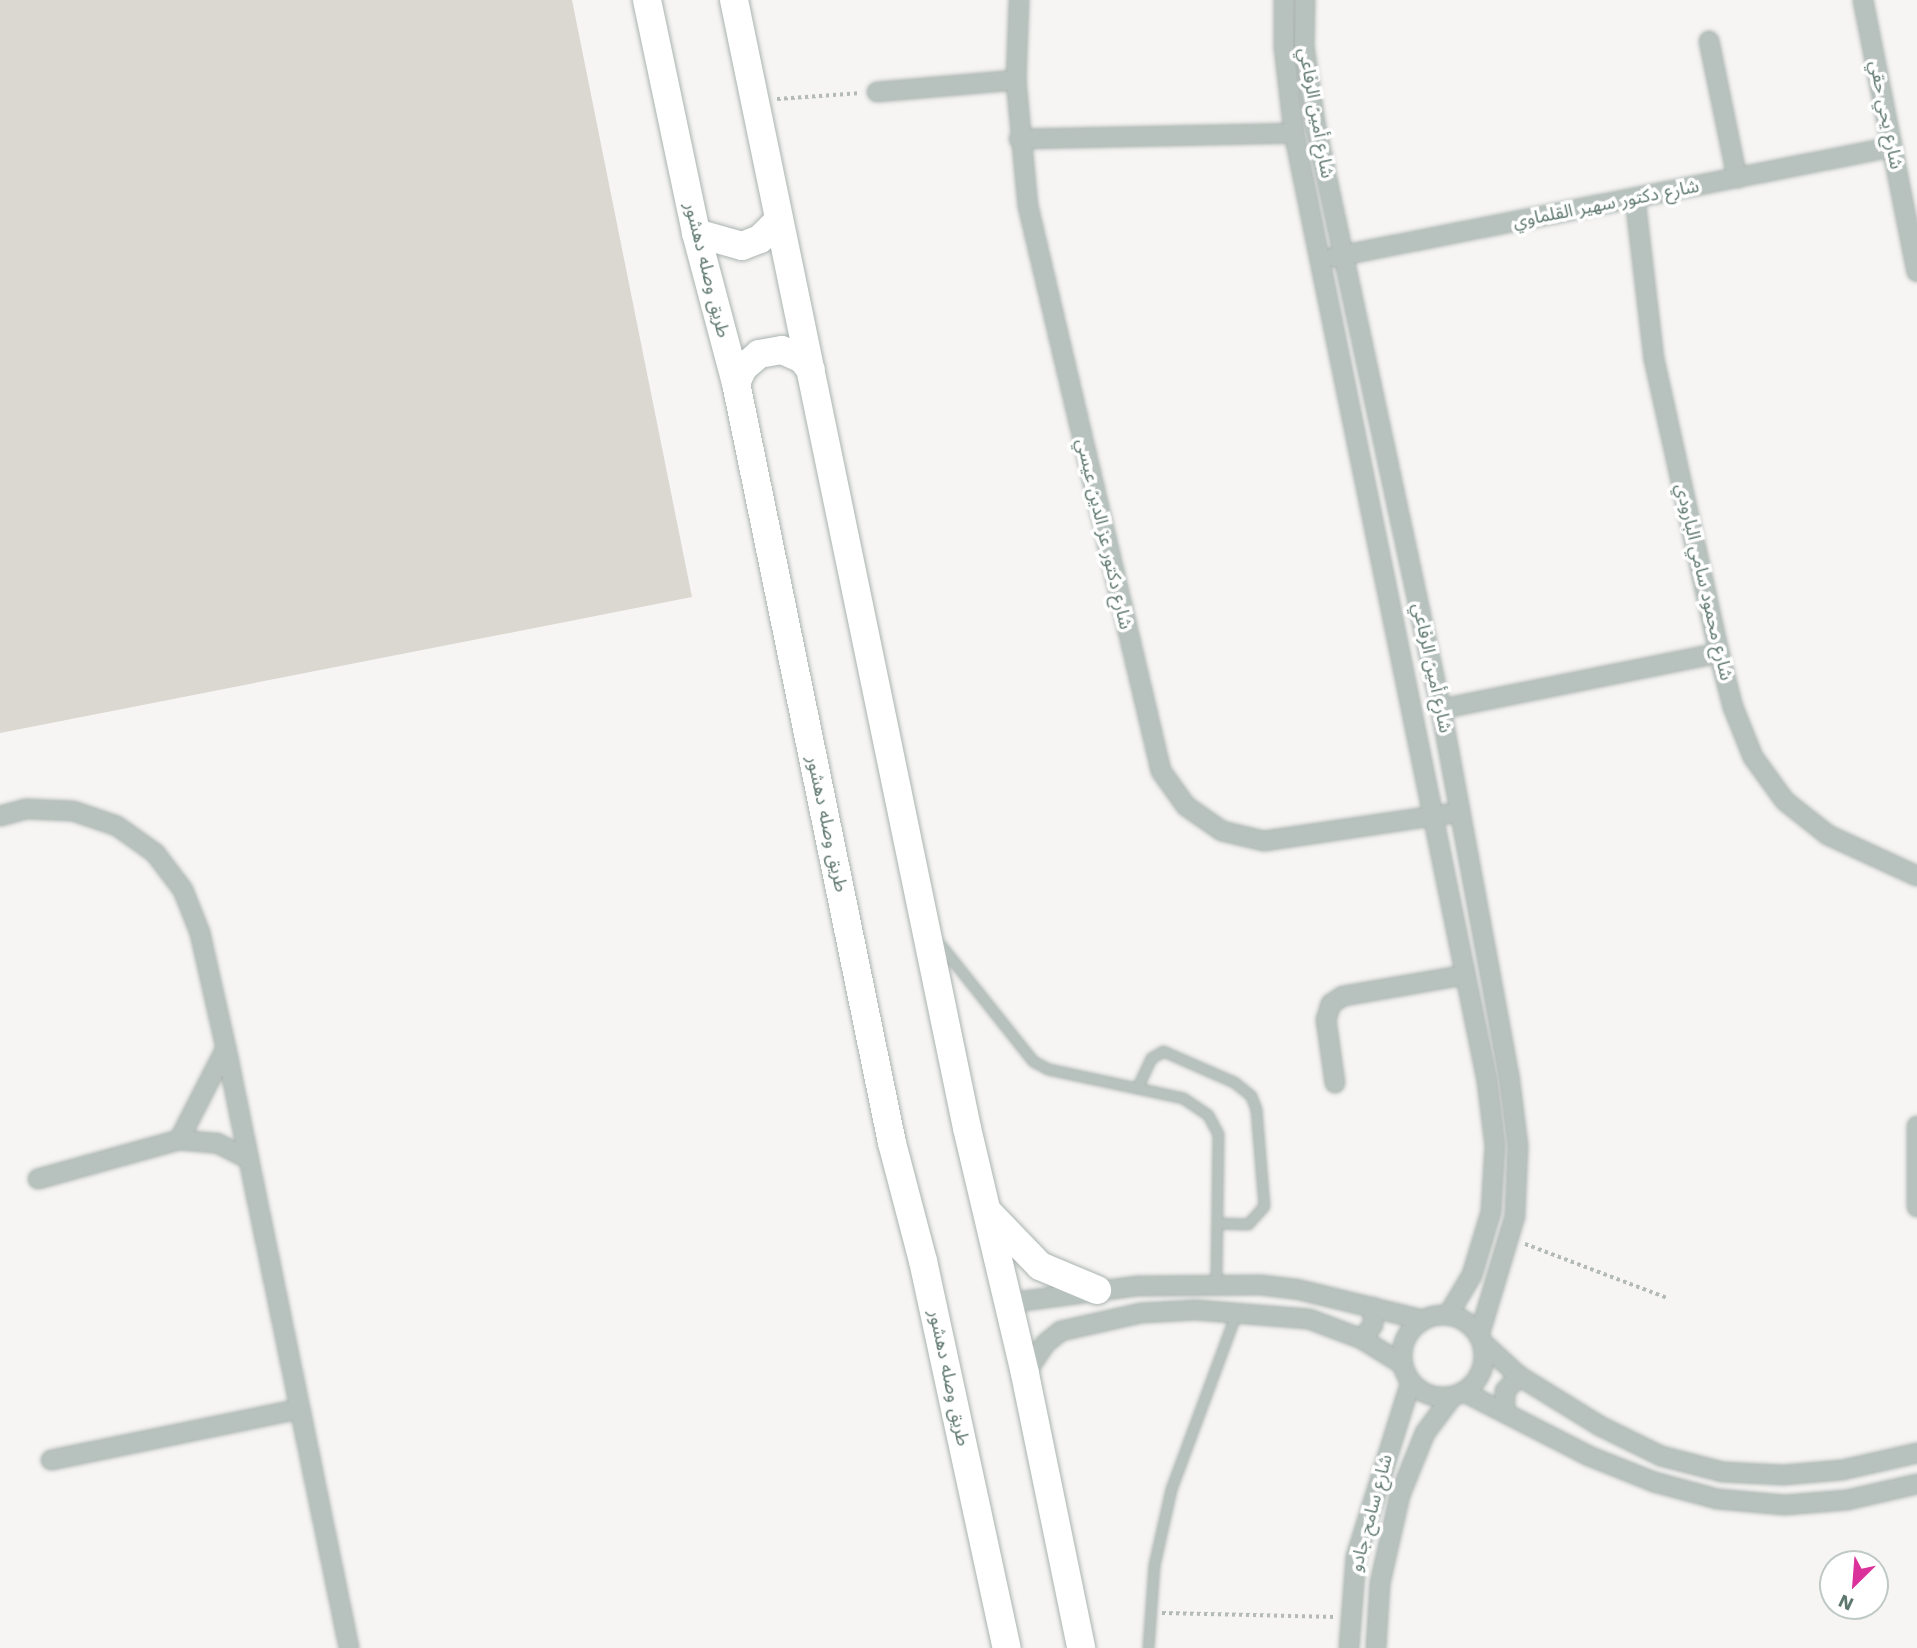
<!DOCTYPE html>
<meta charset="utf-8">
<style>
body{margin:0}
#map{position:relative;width:1917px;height:1648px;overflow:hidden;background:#f7f5f4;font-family:"Work Sans","Noto Sans Arabic",sans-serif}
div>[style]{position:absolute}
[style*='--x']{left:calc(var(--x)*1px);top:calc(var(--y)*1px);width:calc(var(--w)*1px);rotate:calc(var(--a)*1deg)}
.green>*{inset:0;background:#dad8d1}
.path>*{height:3.5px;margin-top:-1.75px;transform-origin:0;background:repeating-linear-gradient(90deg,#b3bab7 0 3.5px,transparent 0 7px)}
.roads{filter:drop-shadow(0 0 2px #aab4b0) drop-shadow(0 0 2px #aab4b0)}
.lane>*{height:9px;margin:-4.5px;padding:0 4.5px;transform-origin:4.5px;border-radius:4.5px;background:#b7c1bd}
.street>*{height:18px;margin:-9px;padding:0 9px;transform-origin:9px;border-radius:9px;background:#b7c1bd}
.street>.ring{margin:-9px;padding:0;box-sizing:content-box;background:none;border:18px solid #b7c1bd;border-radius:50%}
.primary>*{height:28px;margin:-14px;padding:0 14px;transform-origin:14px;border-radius:14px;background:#fff}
span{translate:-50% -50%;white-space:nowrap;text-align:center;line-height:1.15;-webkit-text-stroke:7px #fff;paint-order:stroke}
.street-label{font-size:18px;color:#5f786e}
.north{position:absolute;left:1819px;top:1550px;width:70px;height:70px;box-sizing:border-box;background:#fff;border:2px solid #bfc9c5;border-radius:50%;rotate:205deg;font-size:19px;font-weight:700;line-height:28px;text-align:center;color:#5f786e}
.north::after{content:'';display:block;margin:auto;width:24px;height:32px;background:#db319a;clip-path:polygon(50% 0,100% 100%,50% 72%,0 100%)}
</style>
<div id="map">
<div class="green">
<i style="clip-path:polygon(0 0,572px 0,692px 597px,0 733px)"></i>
</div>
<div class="path">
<i style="--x:777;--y:99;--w:84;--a:-4.1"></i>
<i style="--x:1525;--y:1244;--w:152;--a:20.8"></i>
<i style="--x:1162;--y:1613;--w:174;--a:1.3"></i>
</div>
<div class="roads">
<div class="lane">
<i style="--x:939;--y:943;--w:151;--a:51.5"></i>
<i style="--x:1033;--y:1061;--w:17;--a:28"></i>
<i style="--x:1048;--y:1069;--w:138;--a:12.1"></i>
<i style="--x:1183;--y:1098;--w:30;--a:34"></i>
<i style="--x:1208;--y:1115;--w:21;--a:62"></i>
<i style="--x:1218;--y:1134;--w:150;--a:90.8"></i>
<i style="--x:1137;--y:1088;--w:33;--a:-65"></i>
<i style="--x:1151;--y:1058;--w:14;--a:-30"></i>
<i style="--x:1163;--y:1051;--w:77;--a:23.6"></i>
<i style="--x:1234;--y:1082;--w:22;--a:39"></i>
<i style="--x:1251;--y:1096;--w:14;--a:69"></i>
<i style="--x:1256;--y:1109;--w:97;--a:85.3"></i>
<i style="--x:1264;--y:1206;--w:24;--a:132"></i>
<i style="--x:1248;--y:1224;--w:31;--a:-178"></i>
<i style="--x:1148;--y:1648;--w:83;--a:-85.9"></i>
<i style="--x:1154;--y:1565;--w:78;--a:-77.4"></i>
<i style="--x:1171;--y:1489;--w:190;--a:-69.7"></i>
</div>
<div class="street">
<i style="--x:1019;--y:0;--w:80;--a:92.1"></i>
<i style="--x:1016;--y:80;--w:127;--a:84.6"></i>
<i style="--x:1028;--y:206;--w:580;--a:76.75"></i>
<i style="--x:1161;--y:771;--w:43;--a:54.5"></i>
<i style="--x:1186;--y:806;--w:44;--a:34.8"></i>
<i style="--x:1222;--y:831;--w:43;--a:13.4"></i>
<i style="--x:1264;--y:841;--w:198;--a:-8.4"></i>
<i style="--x:1284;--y:0;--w:47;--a:90"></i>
<i style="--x:1284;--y:47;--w:87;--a:83.4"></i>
<i style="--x:1294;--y:133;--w:967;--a:78.49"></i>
<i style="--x:1487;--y:1081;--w:65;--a:83"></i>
<i style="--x:1495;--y:1146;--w:66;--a:93.5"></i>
<i style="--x:1491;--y:1212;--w:66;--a:106.8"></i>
<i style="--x:1472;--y:1275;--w:47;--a:121"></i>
<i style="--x:1305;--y:0;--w:46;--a:91.2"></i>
<i style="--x:1304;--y:46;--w:78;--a:81.9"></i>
<i style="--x:1315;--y:123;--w:599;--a:77.87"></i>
<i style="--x:1441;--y:709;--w:372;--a:79.5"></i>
<i style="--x:1509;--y:1075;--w:72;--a:82.8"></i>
<i style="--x:1518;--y:1146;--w:70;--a:92.5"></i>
<i style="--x:1515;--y:1216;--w:125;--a:106.7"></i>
<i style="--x:1863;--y:0;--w:277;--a:78.8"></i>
<i style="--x:1709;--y:41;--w:140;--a:78.4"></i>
<i style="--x:877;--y:92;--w:140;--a:-4.9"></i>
<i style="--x:1019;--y:139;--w:275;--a:-1.2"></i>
<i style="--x:1635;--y:198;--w:162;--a:83.3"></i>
<i style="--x:1654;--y:359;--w:301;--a:77.5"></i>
<i style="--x:1719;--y:653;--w:56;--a:75.5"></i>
<i style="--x:1733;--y:707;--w:54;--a:68.2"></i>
<i style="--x:1753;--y:757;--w:54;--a:54"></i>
<i style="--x:1785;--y:801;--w:55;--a:38.3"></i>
<i style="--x:1828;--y:835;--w:98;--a:24.7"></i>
<i style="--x:1334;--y:257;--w:569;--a:-11.15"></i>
<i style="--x:1441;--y:709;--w:284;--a:-11.4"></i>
<i style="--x:0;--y:816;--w:28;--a:-15"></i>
<i style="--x:27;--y:809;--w:46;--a:2.5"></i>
<i style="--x:73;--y:811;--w:46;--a:18.8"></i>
<i style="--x:117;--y:826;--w:47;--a:35.4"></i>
<i style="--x:155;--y:853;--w:46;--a:52.9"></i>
<i style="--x:183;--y:890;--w:46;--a:68.4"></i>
<i style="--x:200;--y:933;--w:118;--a:77.3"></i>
<i style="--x:226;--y:1048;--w:612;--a:78.41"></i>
<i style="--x:1335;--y:1083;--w:64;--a:-98.1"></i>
<i style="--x:1326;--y:1020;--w:17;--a:-73"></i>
<i style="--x:1331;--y:1004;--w:14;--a:-34"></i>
<i style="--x:1343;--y:996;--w:124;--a:-9.8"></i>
<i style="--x:1917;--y:1126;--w:81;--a:90"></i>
<i style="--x:179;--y:1140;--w:103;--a:-62.9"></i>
<i style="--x:38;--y:1179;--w:146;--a:-15.5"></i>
<i style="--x:179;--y:1140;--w:38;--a:5"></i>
<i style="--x:217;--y:1143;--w:36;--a:27"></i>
<i style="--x:1008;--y:1303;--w:131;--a:-7.5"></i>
<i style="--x:1138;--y:1286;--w:123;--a:-0.5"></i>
<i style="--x:1261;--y:1285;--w:35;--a:7"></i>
<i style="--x:1296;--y:1289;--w:131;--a:13.7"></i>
<i class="ring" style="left:1402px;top:1315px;width:64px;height:64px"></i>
<i style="--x:1362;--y:1339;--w:18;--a:-52"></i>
<i style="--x:1373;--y:1325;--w:18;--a:-90"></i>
<i style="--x:1483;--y:1343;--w:49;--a:42.5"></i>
<i style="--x:1519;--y:1376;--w:95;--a:31.7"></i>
<i style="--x:1600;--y:1426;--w:68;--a:26.2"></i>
<i style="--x:1661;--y:1456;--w:64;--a:14.5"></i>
<i style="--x:1723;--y:1472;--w:60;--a:2.9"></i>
<i style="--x:1783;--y:1475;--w:59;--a:-4.8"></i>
<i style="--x:1842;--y:1470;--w:77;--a:-12.8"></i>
<i style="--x:1025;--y:1374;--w:37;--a:-56"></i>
<i style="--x:1046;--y:1343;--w:19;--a:-39"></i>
<i style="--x:1061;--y:1331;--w:82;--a:-12.7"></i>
<i style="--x:1141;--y:1313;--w:55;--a:-3.1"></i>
<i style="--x:1196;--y:1310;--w:113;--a:4.6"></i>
<i style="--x:1309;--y:1319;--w:57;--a:20.7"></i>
<i style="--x:1362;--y:1339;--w:47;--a:32"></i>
<i style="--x:1464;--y:1392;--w:140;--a:27.1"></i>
<i style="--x:1589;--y:1456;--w:70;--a:21.8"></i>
<i style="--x:1654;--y:1482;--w:65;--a:15.1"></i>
<i style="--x:1717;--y:1499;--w:68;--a:5"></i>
<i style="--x:1785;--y:1505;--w:62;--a:-4.6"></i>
<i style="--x:1847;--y:1500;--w:72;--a:-12.9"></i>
<i style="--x:1505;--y:1412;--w:21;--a:-90"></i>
<i style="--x:1505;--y:1391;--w:21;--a:-47"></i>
<i style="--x:51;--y:1460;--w:254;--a:-11.6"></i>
<i style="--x:1349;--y:1648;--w:91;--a:-85.6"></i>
<i style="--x:1356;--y:1557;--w:183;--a:-72.6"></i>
<i style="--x:1376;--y:1648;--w:65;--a:-86.5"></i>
<i style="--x:1380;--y:1583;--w:90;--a:-77.2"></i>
<i style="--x:1400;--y:1495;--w:67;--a:-68"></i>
<i style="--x:1425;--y:1433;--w:45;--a:-53.1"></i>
</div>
<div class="primary">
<i style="--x:647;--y:0;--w:238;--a:78.1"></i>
<i style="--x:696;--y:233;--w:155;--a:75.1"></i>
<i style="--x:736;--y:383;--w:776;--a:78.4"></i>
<i style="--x:892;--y:1143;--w:122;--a:75.3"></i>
<i style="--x:923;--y:1261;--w:396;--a:77.8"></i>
<i style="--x:734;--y:0;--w:1152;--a:78.33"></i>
<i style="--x:967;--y:1128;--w:253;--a:76.7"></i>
<i style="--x:1025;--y:1374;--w:280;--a:78.4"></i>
<i style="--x:696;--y:233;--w:48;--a:15.8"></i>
<i style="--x:742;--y:246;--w:19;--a:-21"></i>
<i style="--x:760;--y:239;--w:27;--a:-45"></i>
<i style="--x:736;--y:383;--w:17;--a:-65"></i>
<i style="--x:743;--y:368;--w:21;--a:-41"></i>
<i style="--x:759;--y:354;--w:23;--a:-10"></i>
<i style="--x:782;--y:350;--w:22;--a:24"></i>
<i style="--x:802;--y:359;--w:14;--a:51"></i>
<i style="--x:988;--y:1212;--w:75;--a:46.1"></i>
<i style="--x:1040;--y:1266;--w:62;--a:22.8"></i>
</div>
</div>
<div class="street-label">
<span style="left:1316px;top:113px;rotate:80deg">شارع أمين الرفاعي</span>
<span style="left:1886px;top:115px;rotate:79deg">شارع يحي حقي</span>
<span style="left:1606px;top:204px;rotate:-11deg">شارع دكتور سهير القلماوي</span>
<span style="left:707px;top:270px;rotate:76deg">طريق وصله دهشور</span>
<span style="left:1104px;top:534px;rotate:77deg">شارع دكتور عز الدين عيسي</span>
<span style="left:1704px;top:582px;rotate:77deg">شارع محمود سامي البارودي</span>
<span style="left:1432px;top:668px;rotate:78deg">شارع أمين الرفاعي</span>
<span style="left:827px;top:824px;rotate:78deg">طريق وصله دهشور</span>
<span style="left:949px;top:1378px;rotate:78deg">طريق وصله دهشور</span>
<span style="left:1371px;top:1513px;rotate:-75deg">شارع سامح جادو</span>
</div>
<div class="north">N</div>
</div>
